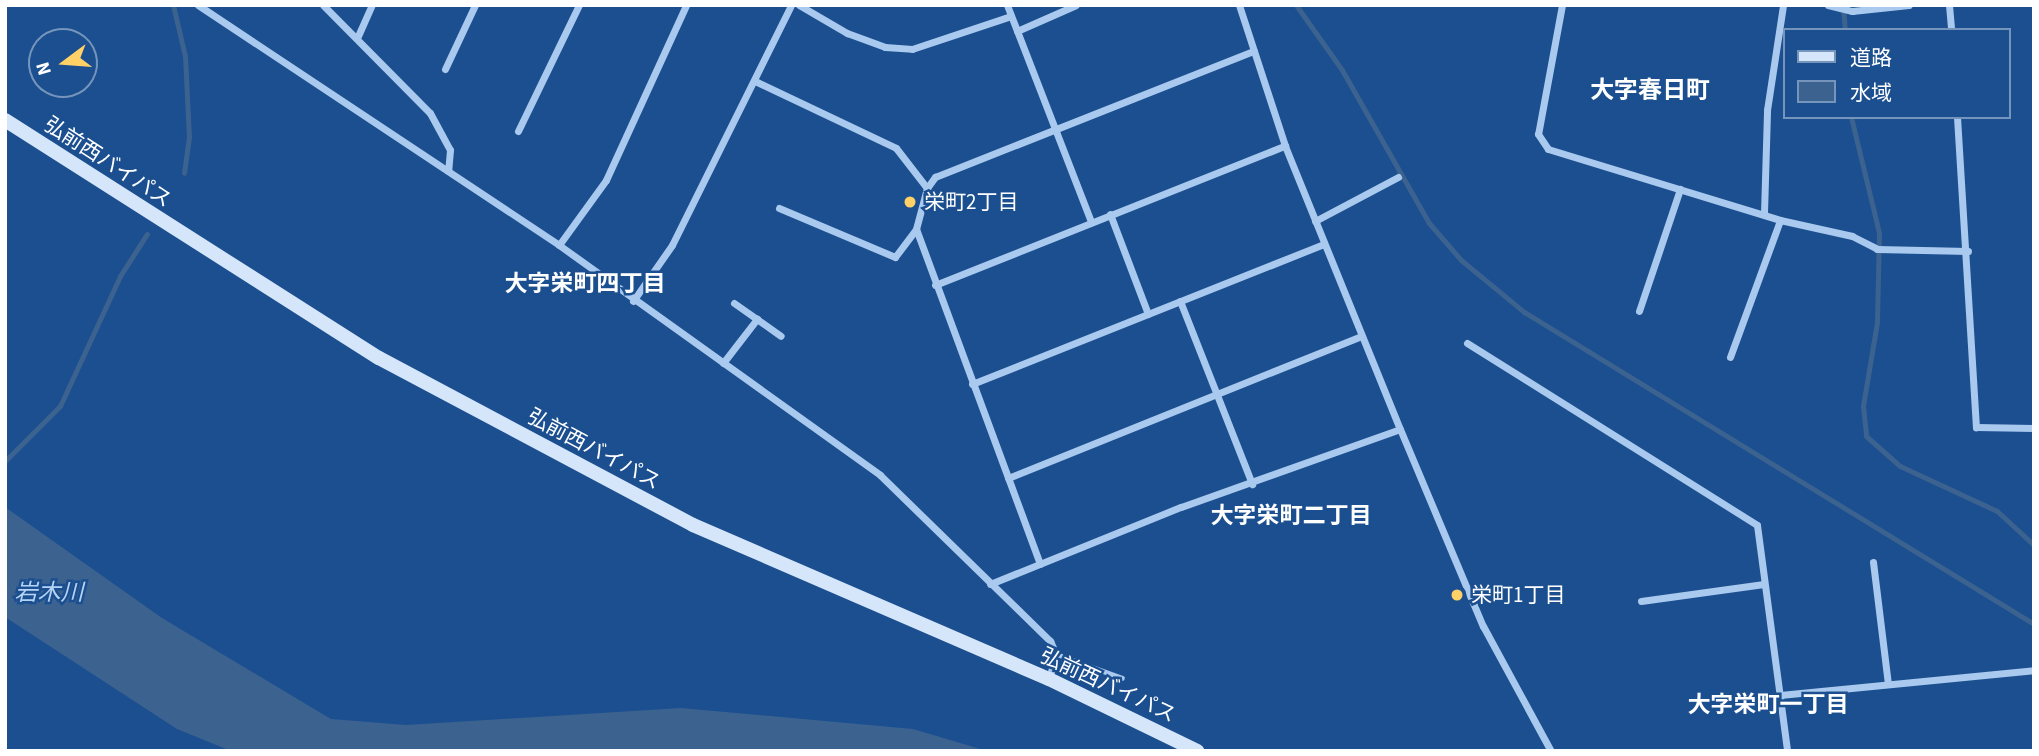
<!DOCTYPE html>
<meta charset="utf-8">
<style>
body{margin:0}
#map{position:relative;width:2039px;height:756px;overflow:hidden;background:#1b4f8f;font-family:"Source Sans 3","Noto Sans JP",sans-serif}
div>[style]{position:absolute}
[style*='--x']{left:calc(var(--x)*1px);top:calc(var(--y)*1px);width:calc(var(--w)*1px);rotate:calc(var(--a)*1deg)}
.water>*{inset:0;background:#3c6290}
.stream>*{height:5px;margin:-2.5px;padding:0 2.5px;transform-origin:2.5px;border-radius:2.5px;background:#3c6290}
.lane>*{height:5px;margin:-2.5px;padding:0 2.5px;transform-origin:2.5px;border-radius:2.5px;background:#a9c9ee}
.street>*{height:7px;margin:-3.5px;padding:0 3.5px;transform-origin:3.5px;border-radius:3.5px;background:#a9c9ee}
.secondary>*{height:14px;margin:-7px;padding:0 7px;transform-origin:7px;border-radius:7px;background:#d6e6fa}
.dots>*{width:19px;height:19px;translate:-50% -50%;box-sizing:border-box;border:4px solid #1b4f8f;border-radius:50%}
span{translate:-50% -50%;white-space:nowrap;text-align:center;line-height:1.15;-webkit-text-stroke:5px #1b4f8f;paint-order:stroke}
.street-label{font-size:21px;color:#fff}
.poi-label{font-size:21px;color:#fff}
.left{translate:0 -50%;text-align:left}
.neighbourhood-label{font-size:23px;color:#fff;font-weight:700}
.water-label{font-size:23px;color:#b5d3f5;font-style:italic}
.quarter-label{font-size:24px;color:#fff;font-weight:700}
.frame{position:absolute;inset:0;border:7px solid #fff;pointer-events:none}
.legend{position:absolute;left:1783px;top:28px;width:228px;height:91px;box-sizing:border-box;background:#1b4f8f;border:2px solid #7695bc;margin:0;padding:9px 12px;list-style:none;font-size:21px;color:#fff}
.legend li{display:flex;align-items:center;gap:14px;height:35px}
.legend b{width:35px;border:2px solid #7695bc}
.north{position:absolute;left:28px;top:28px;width:70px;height:70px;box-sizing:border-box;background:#1b4f8f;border:2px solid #7695bc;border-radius:50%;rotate:254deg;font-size:19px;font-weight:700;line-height:28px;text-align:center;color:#fff}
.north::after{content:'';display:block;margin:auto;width:24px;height:32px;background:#ffd166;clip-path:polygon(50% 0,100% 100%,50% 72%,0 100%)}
</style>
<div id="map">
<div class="water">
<i style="clip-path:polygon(5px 507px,162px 618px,331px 719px,406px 725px,681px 708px,913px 729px,987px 751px,231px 751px,177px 729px,5px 617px)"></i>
</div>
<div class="stream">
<i style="--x:173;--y:5;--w:52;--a:76.8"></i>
<i style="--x:185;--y:56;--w:81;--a:87.2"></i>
<i style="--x:189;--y:137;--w:36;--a:98"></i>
<i style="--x:1296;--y:5;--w:80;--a:54.7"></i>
<i style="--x:1342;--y:70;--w:176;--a:60.4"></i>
<i style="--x:1429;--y:223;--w:49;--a:49.1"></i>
<i style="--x:1461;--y:260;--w:82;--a:39.5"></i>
<i style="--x:1524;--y:312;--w:598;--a:31.46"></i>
<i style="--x:1843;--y:8;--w:22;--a:85"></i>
<i style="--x:1851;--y:117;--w:119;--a:76.4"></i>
<i style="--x:1879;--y:233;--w:89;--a:91.3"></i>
<i style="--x:1877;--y:322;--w:85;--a:99.5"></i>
<i style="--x:1863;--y:406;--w:30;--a:84"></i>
<i style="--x:1866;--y:436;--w:45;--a:41.4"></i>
<i style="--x:1900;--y:466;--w:107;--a:24.9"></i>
<i style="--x:1997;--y:511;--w:50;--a:42.6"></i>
<i style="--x:5;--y:461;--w:78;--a:-45"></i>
<i style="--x:60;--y:406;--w:143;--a:-65.2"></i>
<i style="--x:120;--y:276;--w:50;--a:-57.3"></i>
</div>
<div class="lane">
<i style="--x:1056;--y:654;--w:70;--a:20"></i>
</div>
<div class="street">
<i style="--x:198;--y:5;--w:433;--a:33.6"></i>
<i style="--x:559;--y:245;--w:395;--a:35.6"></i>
<i style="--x:880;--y:475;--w:238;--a:44.3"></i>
<i style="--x:1050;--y:641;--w:14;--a:65"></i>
<i style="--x:1056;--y:654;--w:25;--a:106"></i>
<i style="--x:323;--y:5;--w:152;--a:45.3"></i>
<i style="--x:430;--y:113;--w:42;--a:61.6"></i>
<i style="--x:450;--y:150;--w:21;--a:95"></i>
<i style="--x:799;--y:5;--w:56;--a:30.3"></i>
<i style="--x:847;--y:33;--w:40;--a:20.2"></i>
<i style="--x:885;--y:47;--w:27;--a:4"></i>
<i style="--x:912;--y:49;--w:104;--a:-18.4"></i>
<i style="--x:1007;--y:5;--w:233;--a:68.8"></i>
<i style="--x:1239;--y:5;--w:148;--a:71.9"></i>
<i style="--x:1285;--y:146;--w:305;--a:67.9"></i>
<i style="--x:1400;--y:429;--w:214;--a:67.2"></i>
<i style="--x:1483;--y:626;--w:142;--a:61.5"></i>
<i style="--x:1562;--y:5;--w:131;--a:100.5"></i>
<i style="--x:1538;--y:134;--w:18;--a:56"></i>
<i style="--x:1548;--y:149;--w:243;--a:17"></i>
<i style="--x:1780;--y:220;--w:74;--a:12.5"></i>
<i style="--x:1852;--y:236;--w:28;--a:27"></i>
<i style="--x:1877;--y:249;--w:91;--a:1.3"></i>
<i style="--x:1828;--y:5;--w:25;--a:14"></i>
<i style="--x:1852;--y:11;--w:57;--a:-6"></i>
<i style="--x:1949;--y:5;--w:25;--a:85"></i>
<i style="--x:1017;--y:31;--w:64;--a:-23.8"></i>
<i style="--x:358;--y:36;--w:34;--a:-66"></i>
<i style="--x:445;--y:69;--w:71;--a:-64.9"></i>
<i style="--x:755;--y:81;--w:156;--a:25.4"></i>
<i style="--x:896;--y:148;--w:51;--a:52.2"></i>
<i style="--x:1957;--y:117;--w:311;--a:86.5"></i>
<i style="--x:1976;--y:427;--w:58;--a:1"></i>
<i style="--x:518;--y:131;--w:140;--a:-64.2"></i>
<i style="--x:779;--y:208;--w:126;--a:22.9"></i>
<i style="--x:895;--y:257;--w:35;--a:-53"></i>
<i style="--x:1764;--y:213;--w:103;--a:-88.3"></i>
<i style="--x:1767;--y:110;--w:106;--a:-81.3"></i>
<i style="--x:1110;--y:214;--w:107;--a:69.2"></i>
<i style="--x:1315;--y:221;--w:94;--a:-27.9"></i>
<i style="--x:559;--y:245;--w:80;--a:-54.1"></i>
<i style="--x:606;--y:180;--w:192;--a:-65.4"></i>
<i style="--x:935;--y:285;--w:377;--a:-21.7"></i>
<i style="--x:633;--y:301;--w:68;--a:-55.1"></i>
<i style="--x:672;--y:245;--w:268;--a:-63.6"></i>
<i style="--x:1180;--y:301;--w:197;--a:68.5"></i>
<i style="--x:734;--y:303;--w:57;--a:35.1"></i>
<i style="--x:1639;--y:311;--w:129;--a:-71.4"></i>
<i style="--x:1467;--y:343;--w:342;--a:32.1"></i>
<i style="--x:1757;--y:525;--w:228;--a:82.4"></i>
<i style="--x:1730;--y:357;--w:146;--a:-69.9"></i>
<i style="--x:723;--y:363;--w:56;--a:-52.3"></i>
<i style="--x:972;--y:384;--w:378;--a:-21.7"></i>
<i style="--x:1008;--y:478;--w:381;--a:-21.9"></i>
<i style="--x:1873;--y:562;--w:123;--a:83"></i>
<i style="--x:1040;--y:564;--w:357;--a:-110.3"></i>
<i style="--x:916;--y:229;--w:42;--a:-75"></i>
<i style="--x:927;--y:188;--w:14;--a:-54"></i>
<i style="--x:935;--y:177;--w:343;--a:-21.6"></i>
<i style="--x:990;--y:584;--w:206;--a:-22"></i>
<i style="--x:1181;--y:507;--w:232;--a:-19.6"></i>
<i style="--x:1641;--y:601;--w:124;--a:-7.9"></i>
<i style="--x:1780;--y:695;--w:255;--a:-5.6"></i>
</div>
<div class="secondary">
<i style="--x:5;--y:120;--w:443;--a:32.5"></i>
<i style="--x:379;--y:358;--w:356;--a:28"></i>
<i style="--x:693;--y:525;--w:388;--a:23.4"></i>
<i style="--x:1049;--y:679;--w:165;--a:25.9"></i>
</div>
<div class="dots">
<i style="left:910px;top:202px;background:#ffd166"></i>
<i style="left:1457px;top:595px;background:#ffd166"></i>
</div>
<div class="street-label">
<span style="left:108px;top:162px;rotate:33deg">弘前西バイパス</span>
<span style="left:594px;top:449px;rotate:28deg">弘前西バイパス</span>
<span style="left:1108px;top:685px;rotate:25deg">弘前西バイパス</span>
</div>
<div class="poi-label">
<span class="left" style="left:924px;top:202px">栄町2丁目</span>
<span class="left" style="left:1471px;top:595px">栄町1丁目</span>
</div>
<div class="neighbourhood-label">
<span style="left:585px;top:284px">大字栄町四丁目</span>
<span style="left:1291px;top:516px">大字栄町二丁目</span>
<span style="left:1768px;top:705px">大字栄町一丁目</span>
</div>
<div class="water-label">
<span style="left:49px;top:593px">岩木川</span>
</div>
<div class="quarter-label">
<span style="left:1650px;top:91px">大字春日町</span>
</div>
<div class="frame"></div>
<ul class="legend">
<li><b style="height:9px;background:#d6e6fa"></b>道路</li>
<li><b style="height:19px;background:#3c6290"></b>水域</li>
</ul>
<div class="north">N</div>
</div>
